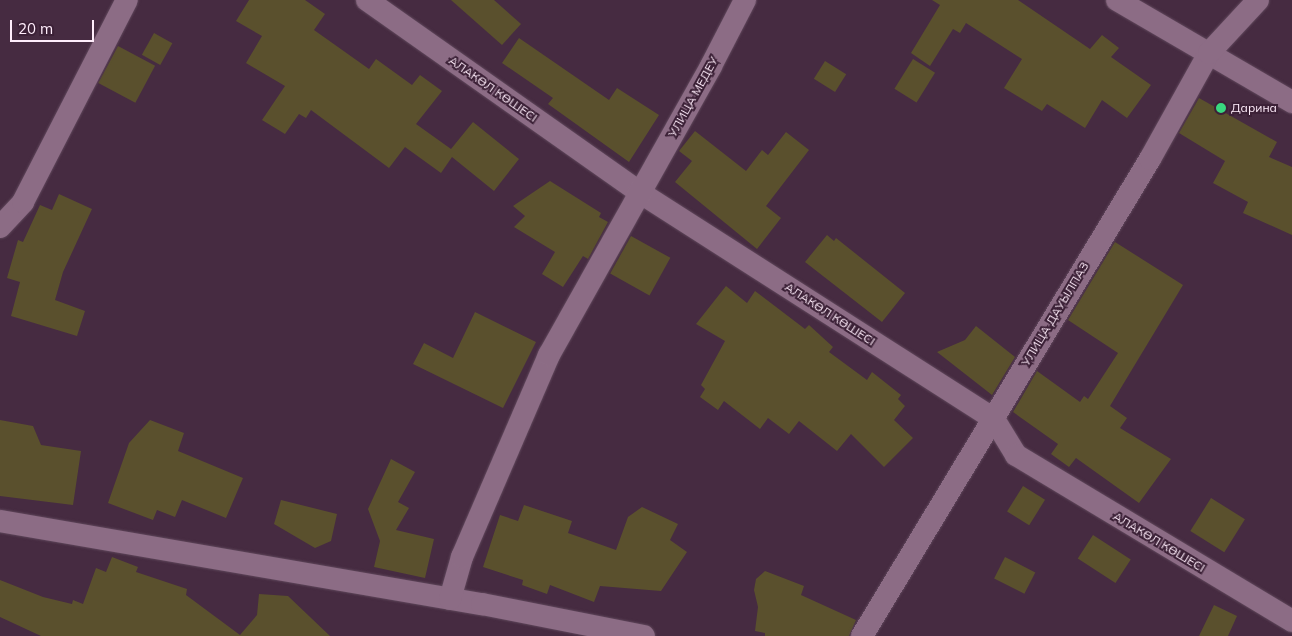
<!DOCTYPE html>
<meta charset="utf-8">
<style>
body{margin:0}
#map{position:relative;width:1292px;height:636px;overflow:hidden;background:#462b41;font-family:Mulish,sans-serif}
div>[style]{position:absolute}
[style*='--x']{left:calc(var(--x)*1px);top:calc(var(--y)*1px);width:calc(var(--w)*1px);rotate:calc(var(--a)*1deg)}
.building>*{inset:0;background:#5a502d;transform-origin:0 0}
.roads{filter:drop-shadow(0 0 1px #5f475b) drop-shadow(0 0 1px #5f475b)}
.street>*{height:22px;margin:-11px;padding:0 11px;transform-origin:11px;border-radius:11px;background:#8c6c85}
.dots>*{width:14px;height:14px;translate:-50% -50%;box-sizing:border-box;border:2px solid #3c2137;border-radius:50%}
span{translate:-50% -50%;white-space:nowrap;text-align:center;line-height:1.15;-webkit-text-stroke:4px #3c2137;paint-order:stroke}
.street-label{font-size:12px;color:#ffedfb}
.poi-label{font-size:12px;color:#ffedfb}
.left{translate:0 -50%;text-align:left}
.scale{position:absolute;left:10px;top:20px;width:84px;height:22px;box-sizing:border-box;border:2px solid #ffedfb;border-top:0;padding-left:6px;font-size:15px;line-height:18px;white-space:nowrap;color:#ffedfb;-webkit-text-stroke:4px #3c2137;paint-order:stroke}
</style>
<div id="map">
<div class="building">
<i style="clip-path:polygon(249px 0,305px 0,325px 14px,314px 30px,369px 69px,376px 59px,412px 85px,420px 75px,442px 91px,416px 124px,451px 149px,473px 122px,519px 159px,494px 191px,452px 157px,441px 173px,405px 147px,389px 168px,311px 110px,306px 118px,299px 114px,285px 134px,262px 120px,285px 86px,246px 63px,262px 36px,236px 21px)"></i>
<i style="clip-path:polygon(451px 0,494px 0,521px 24px,502px 45px)"></i>
<i style="clip-path:polygon(932px 0,1018px 0,1090px 49px,1102px 35px,1119px 48px,1111px 57px,1151px 85px,1127px 118px,1102px 100px,1085px 128px,1047px 104px,1042px 111px,1004px 88px,1022px 59px,966px 23px,960px 33px,953px 29px,930px 66px,911px 53px,940px 5px)"></i>
<i style="left:154px;top:33px;width:21px;height:25px;rotate:29deg"></i>
<i style="clip-path:polygon(519px 38px,609px 100px,617px 88px,659px 115px,629px 162px,548px 104px,553px 98px,502px 63px)"></i>
<i style="left:118px;top:46px;width:42px;height:42px;rotate:28deg"></i>
<i style="left:913px;top:59px;width:26px;height:35px;rotate:32deg"></i>
<i style="left:825px;top:61px;width:25px;height:21px;rotate:32deg"></i>
<i style="clip-path:polygon(1199px 98px,1277px 142px,1269px 157px,1292px 167px,1292px 235px,1243px 213px,1248px 202px,1213px 183px,1225px 161px,1179px 133px)"></i>
<i style="clip-path:polygon(695px 131px,746px 171px,762px 150px,768px 155px,786px 132px,809px 150px,766px 206px,781px 218px,757px 249px,675px 182px,692px 161px,679px 151px)"></i>
<i style="clip-path:polygon(550px 181px,601px 213px,599px 217px,608px 222px,588px 259px,583px 256px,563px 287px,542px 274px,555px 252px,514px 227px,525px 216px,513px 206px)"></i>
<i style="clip-path:polygon(59px 194px,92px 209px,63px 272px,55px 300px,85px 311px,77px 336px,11px 316px,20px 282px,7px 278px,18px 240px,23px 242px,40px 205px,52px 210px)"></i>
<i style="clip-path:polygon(827px 235px,834px 241px,836px 238px,905px 293px,882px 322px,805px 262px)"></i>
<i style="left:631px;top:236px;width:45px;height:43px;rotate:29deg"></i>
<i style="clip-path:polygon(1115px 242px,1183px 285px,1110px 406px,1127px 418px,1120px 428px,1171px 459px,1139px 503px,1076px 458px,1069px 467px,1051px 454px,1058px 444px,1013px 412px,1037px 371px,1080px 402px,1084px 396px,1088px 399px,1118px 353px,1068px 320px)"></i>
<i style="clip-path:polygon(726px 286px,747px 303px,755px 291px,805px 329px,809px 325px,833px 347px,829px 352px,867px 380px,872px 372px,901px 395px,898px 399px,905px 406px,894px 420px,913px 438px,884px 467px,851px 434px,837px 451px,799px 421px,789px 434px,768px 418px,760px 429px,724px 401px,718px 410px,700px 397px,705px 389px,701px 385px,725px 341px,696px 324px)"></i>
<i style="clip-path:polygon(475px 312px,536px 342px,503px 408px,413px 364px,424px 343px,453px 358px)"></i>
<i style="clip-path:polygon(976px 326px,1015px 357px,992px 395px,937px 352px,965px 340px)"></i>
<i style="clip-path:polygon(0 420px,33px 426px,41px 445px,81px 451px,73px 505px,0 496px)"></i>
<i style="clip-path:polygon(150px 420px,184px 433px,178px 451px,243px 478px,226px 518px,182px 500px,175px 517px,157px 510px,153px 520px,108px 503px,129px 443px)"></i>
<i style="clip-path:polygon(391px 459px,415px 472px,398px 502px,409px 508px,396px 530px,434px 539px,425px 578px,374px 567px,380px 541px,368px 509px)"></i>
<i style="left:1023px;top:486px;width:26px;height:30px;rotate:32deg"></i>
<i style="left:1211px;top:498px;width:40px;height:39px;rotate:32deg"></i>
<i style="clip-path:polygon(281px 500px,337px 514px,331px 541px,315px 548px,274px 524px)"></i>
<i style="clip-path:polygon(524px 505px,572px 521px,568px 533px,616px 550px,628px 517px,642px 507px,678px 524px,670px 540px,687px 552px,661px 591px,600px 586px,594px 602px,550px 585px,547px 594px,522px 585px,523px 580px,483px 567px,500px 515px,518px 521px)"></i>
<i style="left:1093px;top:535px;width:45px;height:28px;rotate:33deg"></i>
<i style="clip-path:polygon(112px 557px,138px 567px,136px 572px,187px 589px,186px 595px,240px 635px,257px 615px,259px 594px,288px 596px,330px 636px,41px 636px,0 617px,0 580px,43px 597px,72px 604px,73px 600px,83px 604px,96px 568px,106px 572px)"></i>
<i style="left:1005px;top:557px;width:34px;height:24px;rotate:27deg"></i>
<i style="clip-path:polygon(765px 571px,804px 586px,801px 595px,856px 620px,849px 636px,765px 636px,765px 633px,755px 631px,758px 607px,754px 590px,756px 579px)"></i>
<i style="clip-path:polygon(1214px 605px,1237px 616px,1228px 636px,1199px 636px)"></i>
</div>
<div class="roads">
<div class="street">
<i style="--x:367;--y:0;--w:333;--a:35.2"></i>
<i style="--x:639;--y:192;--w:421;--a:32.6"></i>
<i style="--x:994;--y:419;--w:42;--a:58.6"></i>
<i style="--x:1016;--y:455;--w:322;--a:31"></i>
<i style="--x:1117;--y:0;--w:203;--a:30.2"></i>
<i style="--x:0;--y:227;--w:34;--a:-47"></i>
<i style="--x:23;--y:202;--w:227;--a:-62.8"></i>
<i style="--x:0;--y:521;--w:489;--a:9.8"></i>
<i style="--x:482;--y:604;--w:165;--a:11.2"></i>
<i style="--x:450;--y:599;--w:44;--a:-74.1"></i>
<i style="--x:462;--y:557;--w:220;--a:-66.7"></i>
<i style="--x:549;--y:355;--w:331;--a:-60.7"></i>
<i style="--x:711;--y:66;--w:74;--a:-62.7"></i>
<i style="--x:862;--y:636;--w:557;--a:-58.88"></i>
<i style="--x:1150;--y:159;--w:121;--a:-60.9"></i>
<i style="--x:1209;--y:53;--w:72;--a:-47.2"></i>
</div>
</div>
<div class="dots">
<i style="left:1221px;top:108px;background:#39d87f"></i>
</div>
<div class="street-label">
<span style="left:493px;top:89px;rotate:35deg">АЛАКӨЛ КӨШЕСІ</span>
<span style="left:693px;top:97px;rotate:-61deg">УЛИЦА МЕДЕУ</span>
<span style="left:830px;top:314px;rotate:33deg">АЛАКӨЛ КӨШЕСІ</span>
<span style="left:1055px;top:314px;rotate:-59deg">УЛИЦА ДАУЫЛПАЗ</span>
<span style="left:1159px;top:542px;rotate:31deg">АЛАКӨЛ КӨШЕСІ</span>
</div>
<div class="poi-label">
<span class="left" style="left:1231px;top:108px">Дарина</span>
</div>
<div class="scale">20 m</div>
</div>
